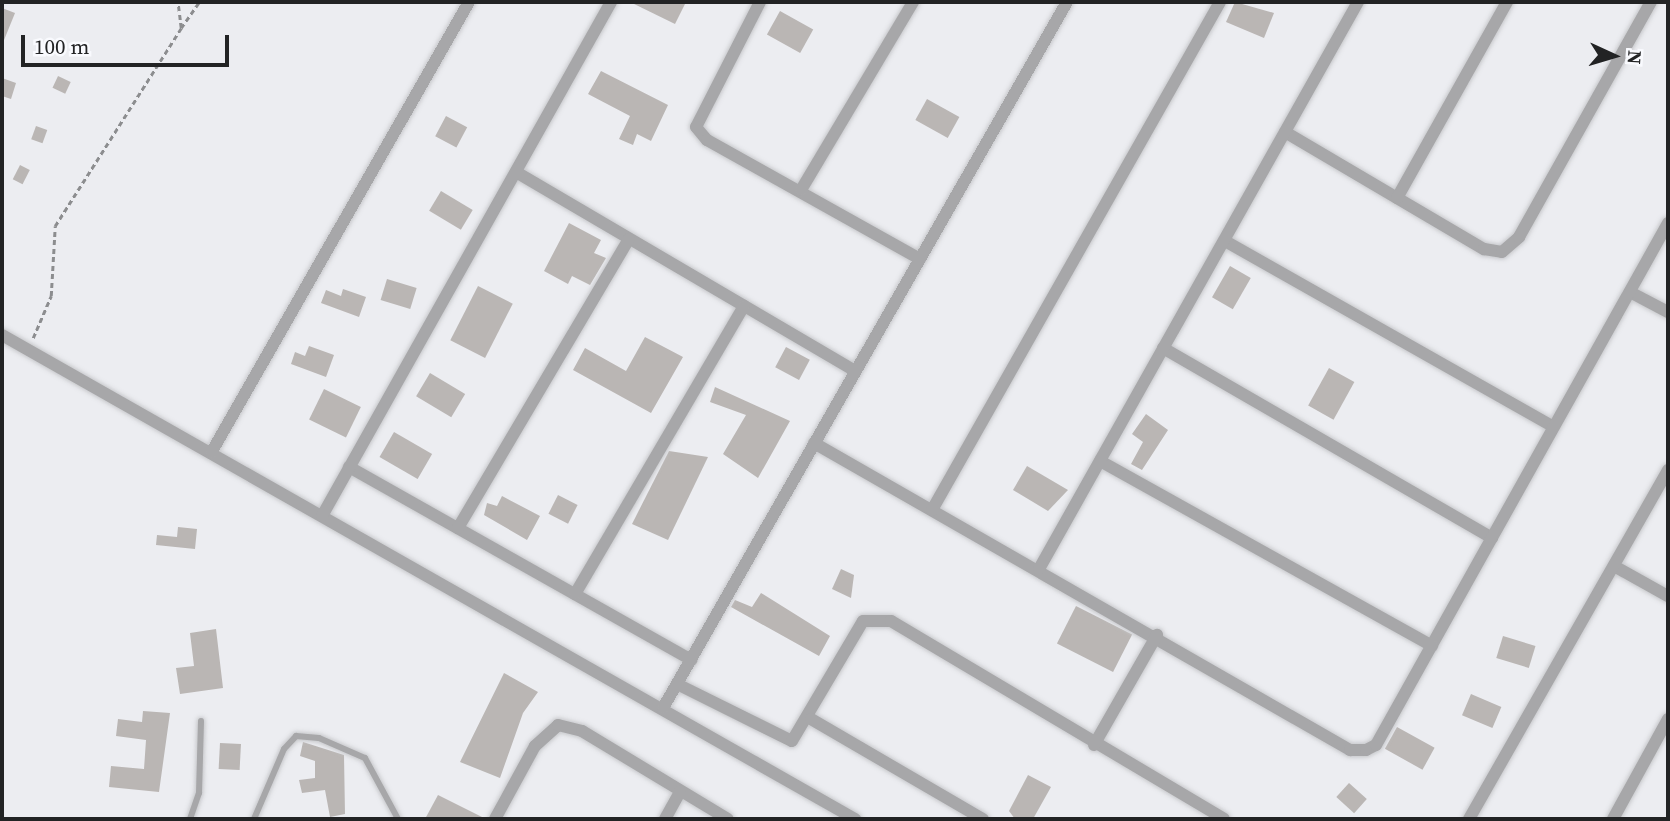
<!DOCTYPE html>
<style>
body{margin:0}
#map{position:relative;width:1670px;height:821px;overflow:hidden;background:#ecedf1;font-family:"Source Serif 4",serif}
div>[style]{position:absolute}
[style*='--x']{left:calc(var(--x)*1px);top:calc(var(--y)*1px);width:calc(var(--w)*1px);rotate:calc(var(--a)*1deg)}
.building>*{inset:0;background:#bab6b4;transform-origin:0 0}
.path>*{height:2.5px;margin-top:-1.25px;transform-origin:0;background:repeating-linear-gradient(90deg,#8c8d8f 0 5px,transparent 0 8.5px)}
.roads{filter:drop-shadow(0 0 2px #c8c9cc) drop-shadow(0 0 2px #c8c9cc)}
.service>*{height:6px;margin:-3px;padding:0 3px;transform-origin:3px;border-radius:3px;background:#a7a7a9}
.minor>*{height:12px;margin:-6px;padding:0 6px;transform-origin:6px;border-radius:6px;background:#a7a7a9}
span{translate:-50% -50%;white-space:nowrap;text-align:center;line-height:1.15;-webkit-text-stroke:5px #f9fafe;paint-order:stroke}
.frame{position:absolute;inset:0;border:4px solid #222324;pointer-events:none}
.north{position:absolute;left:1579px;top:21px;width:70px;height:70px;-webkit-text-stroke:5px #f9fafe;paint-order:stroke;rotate:94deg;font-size:19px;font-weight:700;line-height:28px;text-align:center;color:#222324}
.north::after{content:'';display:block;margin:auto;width:24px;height:32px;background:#222324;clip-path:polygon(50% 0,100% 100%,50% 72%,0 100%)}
.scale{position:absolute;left:21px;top:35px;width:208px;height:32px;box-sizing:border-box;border:4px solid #222324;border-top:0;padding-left:9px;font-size:21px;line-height:24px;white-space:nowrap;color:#222324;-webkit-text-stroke:5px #f9fafe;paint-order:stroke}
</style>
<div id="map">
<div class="building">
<i style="clip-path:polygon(630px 2px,686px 2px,675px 24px)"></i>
<i style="clip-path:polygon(1235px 2px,1274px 13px,1264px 38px,1226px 22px)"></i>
<i style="clip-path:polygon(2px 8px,15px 13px,2px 45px)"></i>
<i style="left:780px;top:11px;width:38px;height:27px;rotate:29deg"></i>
<i style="clip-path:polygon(601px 71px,668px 105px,651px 141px,637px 134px,633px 145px,619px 139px,630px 116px,588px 94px)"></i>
<i style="left:58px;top:76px;width:14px;height:13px;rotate:25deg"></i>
<i style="clip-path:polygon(2px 78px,16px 83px,11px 99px,2px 96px)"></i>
<i style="left:927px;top:99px;width:37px;height:24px;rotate:29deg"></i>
<i style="left:446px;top:116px;width:24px;height:23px;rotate:28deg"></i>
<i style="left:36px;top:126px;width:12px;height:14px;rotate:20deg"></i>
<i style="left:20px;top:165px;width:11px;height:16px;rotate:27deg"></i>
<i style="left:441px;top:191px;width:37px;height:23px;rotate:31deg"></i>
<i style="clip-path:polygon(569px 223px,601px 240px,594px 253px,606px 258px,590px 285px,572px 276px,568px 284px,544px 271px)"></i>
<i style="left:1230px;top:266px;width:24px;height:36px;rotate:30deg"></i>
<i style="left:387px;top:279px;width:31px;height:22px;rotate:17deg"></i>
<i style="left:478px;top:286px;width:39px;height:61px;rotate:27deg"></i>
<i style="clip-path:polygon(343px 289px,366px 297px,359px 317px,321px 303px,326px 290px,341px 296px)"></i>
<i style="clip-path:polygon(645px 337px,683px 357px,651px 413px,573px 370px,585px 348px,626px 371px)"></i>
<i style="clip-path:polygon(309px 346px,334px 355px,326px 377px,291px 364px,295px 352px,305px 356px)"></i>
<i style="left:786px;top:347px;width:27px;height:23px;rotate:28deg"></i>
<i style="left:1329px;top:368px;width:29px;height:43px;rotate:29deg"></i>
<i style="left:430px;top:373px;width:41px;height:27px;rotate:31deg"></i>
<i style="clip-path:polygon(715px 387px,790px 421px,758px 478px,723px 454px,746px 415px,710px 402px)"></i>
<i style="left:324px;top:389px;width:41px;height:34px;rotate:26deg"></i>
<i style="clip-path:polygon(1146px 414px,1168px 430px,1142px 470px,1131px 464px,1143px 442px,1132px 434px)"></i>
<i style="left:394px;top:432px;width:44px;height:29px;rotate:30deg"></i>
<i style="clip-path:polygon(669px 451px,708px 457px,668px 540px,632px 524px)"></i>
<i style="clip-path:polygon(1027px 466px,1068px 490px,1048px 511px,1013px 490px)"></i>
<i style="left:558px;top:495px;width:22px;height:21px;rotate:27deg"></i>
<i style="clip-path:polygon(502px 496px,540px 516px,527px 540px,484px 515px,487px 503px,497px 506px)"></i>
<i style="clip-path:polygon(178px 527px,197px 529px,195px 549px,156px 545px,157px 535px,177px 537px)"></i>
<i style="clip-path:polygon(841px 569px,854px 575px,851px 598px,832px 589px)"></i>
<i style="clip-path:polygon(761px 593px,830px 636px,819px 656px,731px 607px,735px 600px,752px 607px)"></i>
<i style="left:1076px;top:606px;width:63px;height:42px;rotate:27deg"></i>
<i style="clip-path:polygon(216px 629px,223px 688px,180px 694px,176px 668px,194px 666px,190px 633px)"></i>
<i style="left:1503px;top:636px;width:34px;height:23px;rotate:17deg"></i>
<i style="clip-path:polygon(504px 673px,538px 692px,523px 713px,500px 778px,460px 762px)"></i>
<i style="left:1471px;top:694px;width:33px;height:23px;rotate:23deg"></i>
<i style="clip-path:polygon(143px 711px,170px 713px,159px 792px,109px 787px,111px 766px,144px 769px,146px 740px,116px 736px,118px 719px,142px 722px)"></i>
<i style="left:1397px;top:727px;width:43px;height:25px;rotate:29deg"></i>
<i style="clip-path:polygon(303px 742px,344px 755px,345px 814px,330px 817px,325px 790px,302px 793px,299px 780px,315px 778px,315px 761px,300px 756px)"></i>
<i style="left:220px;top:743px;width:21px;height:26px;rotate:3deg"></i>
<i style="clip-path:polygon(1028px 775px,1051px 787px,1033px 819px,1015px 819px,1009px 811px)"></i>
<i style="left:1349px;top:783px;width:24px;height:19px;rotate:42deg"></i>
<i style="clip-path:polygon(438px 795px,486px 819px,425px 819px)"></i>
</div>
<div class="path">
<i style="--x:181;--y:28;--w:32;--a:-55"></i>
<i style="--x:33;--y:338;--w:46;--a:-66.8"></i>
<i style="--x:51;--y:296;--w:70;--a:-86.7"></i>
<i style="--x:55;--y:226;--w:235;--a:-57.5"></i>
<i style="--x:181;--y:28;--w:26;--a:-97"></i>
</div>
<div class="roads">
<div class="service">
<i style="--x:190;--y:819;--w:28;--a:-71"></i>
<i style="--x:199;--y:793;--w:72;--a:-88.4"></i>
<i style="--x:254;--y:819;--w:76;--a:-66.8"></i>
<i style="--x:284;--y:749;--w:18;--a:-47"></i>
<i style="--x:296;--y:736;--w:23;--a:5"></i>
<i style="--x:319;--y:738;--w:50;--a:23.5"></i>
<i style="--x:365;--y:758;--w:69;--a:61.6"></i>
</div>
<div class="minor">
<i style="--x:760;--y:2;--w:140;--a:117.1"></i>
<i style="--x:696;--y:127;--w:17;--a:50"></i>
<i style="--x:707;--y:140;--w:244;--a:29.2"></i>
<i style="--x:1285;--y:132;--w:231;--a:30.5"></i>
<i style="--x:1484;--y:249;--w:18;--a:9"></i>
<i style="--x:1502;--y:252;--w:23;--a:-41"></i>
<i style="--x:1519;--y:237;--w:270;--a:-60.7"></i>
<i style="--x:516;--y:172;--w:393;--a:30.4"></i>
<i style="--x:801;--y:190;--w:219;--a:-59.2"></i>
<i style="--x:1397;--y:198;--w:225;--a:-60.7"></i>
<i style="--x:1225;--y:241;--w:376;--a:29.5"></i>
<i style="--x:1630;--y:292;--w:43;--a:27.8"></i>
<i style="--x:2;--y:335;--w:981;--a:29.57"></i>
<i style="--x:1163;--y:348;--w:380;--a:30"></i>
<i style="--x:814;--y:443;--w:618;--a:29.8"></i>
<i style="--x:1350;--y:750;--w:16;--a:0"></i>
<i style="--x:1366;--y:750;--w:11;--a:-27"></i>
<i style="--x:1376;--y:745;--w:598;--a:-60.78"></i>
<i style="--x:211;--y:453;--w:520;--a:-60.23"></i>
<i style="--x:1100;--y:461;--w:380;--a:29.1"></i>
<i style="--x:349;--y:467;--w:393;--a:29.4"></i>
<i style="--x:932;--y:510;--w:584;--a:-60.45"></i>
<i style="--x:322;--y:516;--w:590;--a:-60.65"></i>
<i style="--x:458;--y:528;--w:336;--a:-59.4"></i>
<i style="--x:1614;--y:566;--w:62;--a:29.1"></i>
<i style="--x:1039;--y:569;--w:651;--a:-60.64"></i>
<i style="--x:575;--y:594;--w:334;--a:-59.6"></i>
<i style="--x:677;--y:684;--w:128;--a:26.4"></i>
<i style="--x:792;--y:741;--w:139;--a:-59.4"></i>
<i style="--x:863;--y:621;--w:28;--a:0"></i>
<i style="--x:891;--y:621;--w:387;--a:30.7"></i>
<i style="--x:663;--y:708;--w:813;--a:-60.22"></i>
<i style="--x:811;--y:719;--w:199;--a:30.2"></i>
<i style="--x:1094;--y:745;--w:127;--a:-60.2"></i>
<i style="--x:495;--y:819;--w:83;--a:-61.3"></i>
<i style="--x:535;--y:746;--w:31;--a:-42"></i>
<i style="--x:558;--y:725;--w:25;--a:14"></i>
<i style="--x:582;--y:731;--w:170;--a:31.1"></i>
<i style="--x:665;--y:819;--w:31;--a:-61"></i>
<i style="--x:1469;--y:819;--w:402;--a:-60.3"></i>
<i style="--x:1613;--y:819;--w:114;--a:-61.2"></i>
</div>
</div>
<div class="frame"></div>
<div class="north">N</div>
<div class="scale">100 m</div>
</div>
